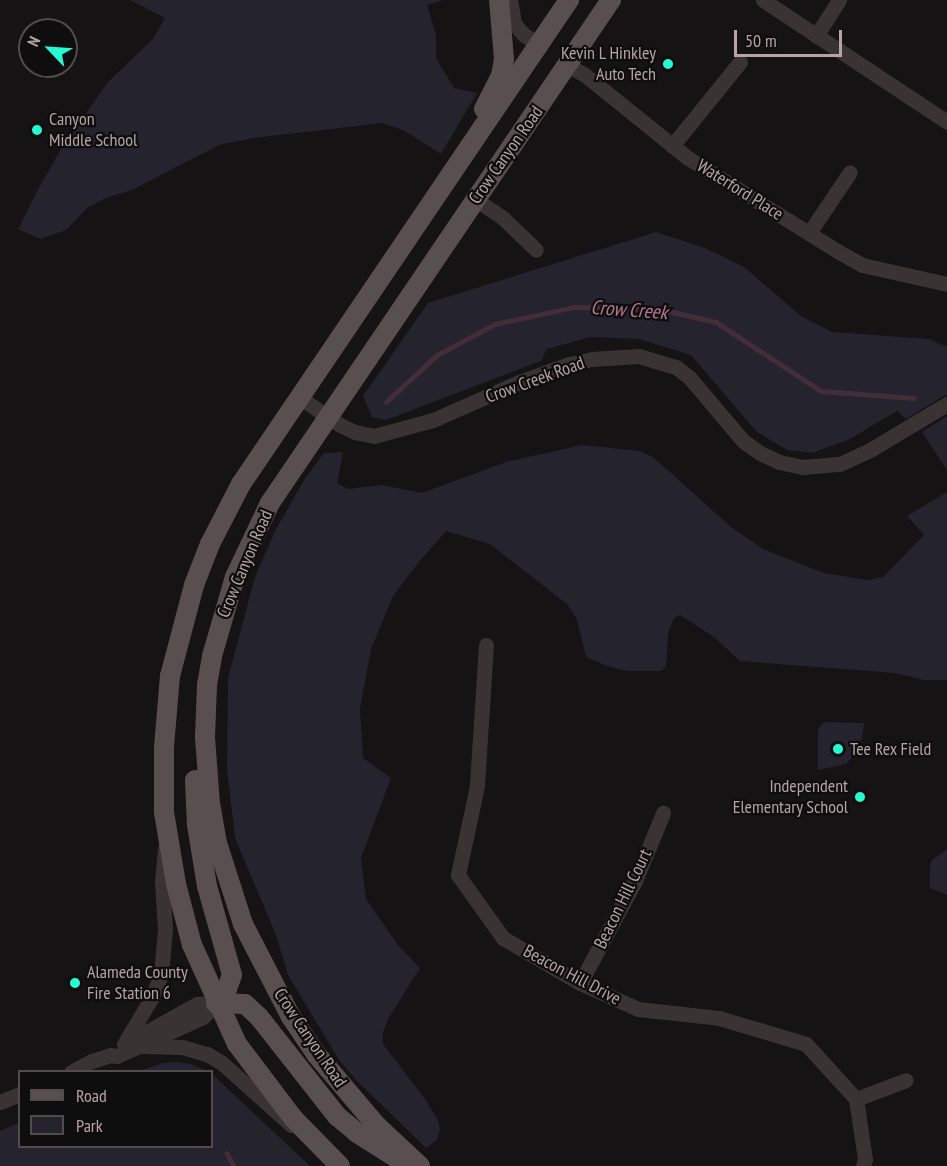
<!DOCTYPE html>
<style>
body{margin:0}
#map{position:relative;width:947px;height:1166px;overflow:hidden;background:#151313;font-family:"PT Sans Narrow",sans-serif}
div>[style]{position:absolute}
[style*='--x']{left:calc(var(--x)*1px);top:calc(var(--y)*1px);width:calc(var(--w)*1px);rotate:calc(var(--a)*1deg)}
.green>*{inset:0;background:#25232d}
.stream>*{height:4.5px;margin:-2.25px;padding:0 2.25px;transform-origin:2.25px;border-radius:2.25px;background:#432e37}
.minor>*{height:15px;margin:-7.5px;padding:0 7.5px;transform-origin:7.5px;border-radius:7.5px;background:#3a3334}
.major>*{height:20px;margin:-10px;padding:0 10px;transform-origin:10px;border-radius:10px;background:#594f50}
.dots>*{width:16px;height:16px;translate:-50% -50%;box-sizing:border-box;border:3px solid #0f0e0e;border-radius:50%}
span{translate:-50% -50%;white-space:nowrap;text-align:center;line-height:1.15;-webkit-text-stroke:4.5px #0f0e0e;paint-order:stroke}
.poi-label{font-size:18px;color:#b6a3a6}
.right{translate:-100% -50%;text-align:right}
.left{translate:0 -50%;text-align:left}
.street-label{font-size:18px;color:#b6a3a6}
.water-label{font-size:20px;color:#b3788f;font-style:italic}
.legend{position:absolute;left:18px;top:1070px;width:195px;height:78px;box-sizing:border-box;background:#0f0e0e;border:2px solid #524a4b;margin:0;padding:8px 10px;list-style:none;font-size:18px;color:#b6a3a6}
.legend li{display:flex;align-items:center;gap:12px;height:30px}
.legend b{width:30px;border:2px solid #524a4b}
.north{position:absolute;left:18px;top:18px;width:60px;height:60px;box-sizing:border-box;background:#0f0e0e;border:2px solid #524a4b;border-radius:50%;rotate:295deg;font-size:16px;font-weight:700;line-height:24px;text-align:center;color:#b6a3a6}
.north::after{content:'';display:block;margin:auto;width:21px;height:27px;background:#24fbd2;clip-path:polygon(50% 0,100% 100%,50% 72%,0 100%)}
.scale{position:absolute;left:734px;top:30px;width:108px;height:27px;box-sizing:border-box;border:3px solid #b6a3a6;border-top:0;padding-left:8px;font-size:18px;line-height:21px;white-space:nowrap;color:#b6a3a6;-webkit-text-stroke:4px #0f0e0e;paint-order:stroke}
</style>
<div id="map">
<div class="green">
<i style="clip-path:polygon(130px 0,443px 0,427px 5px,436px 35px,436px 58px,454px 88px,477px 93px,441px 154px,403px 130px,382px 123px,253px 138px,219px 145px,132px 190px,108px 197px,87px 208px,66px 230px,40px 239px,18px 229px,37px 191px,63px 146px,108px 82px,153px 39px,165px 18px)"></i>
<i style="clip-path:polygon(656px 232px,705px 248px,744px 267px,801px 316px,832px 332px,929px 339px,947px 347px,947px 394px,906px 419px,897px 411px,848px 440px,812px 453px,787px 450px,756px 431px,691px 355px,639px 339px,590px 337px,547px 349px,541px 361px,386px 420px,372px 417px,363px 396px,428px 303px)"></i>
<i style="clip-path:polygon(947px 416px,947px 470px,922px 432px)"></i>
<i style="clip-path:polygon(582px 445px,640px 451px,653px 457px,731px 527px,763px 549px,824px 573px,867px 580px,883px 577px,924px 535px,907px 516px,947px 492px,947px 680px,924px 680px,895px 673px,740px 661px,714px 637px,680px 615px,674px 618px,668px 633px,666px 666px,661px 671px,627px 671px,610px 667px,586px 657px,577px 620px,568px 605px,490px 544px,446px 531px,418px 563px,393px 596px,371px 649px,360px 709px,363px 758px,391px 778px,361px 858px,366px 899px,398px 945px,420px 968px,388px 1019px,383px 1032px,383px 1044px,425px 1099px,438px 1120px,440px 1129px,437px 1140px,426px 1148px,358px 1082px,339px 1060px,288px 975px,276px 935px,235px 838px,227px 769px,228px 678px,255px 577px,275px 531px,304px 480px,324px 453px,343px 452px,337px 483px,348px 489px,382px 485px,422px 493px,506px 462px)"></i>
<i style="clip-path:polygon(824px 722px,864px 723px,863px 734px,857px 752px,846px 764px,818px 770px,818px 729px)"></i>
<i style="clip-path:polygon(947px 849px,947px 895px,930px 888px,930px 865px,932px 860px)"></i>
<i style="clip-path:polygon(177px 1062px,191px 1064px,207px 1071px,139px 1071px,163px 1063px)"></i>
<i style="clip-path:polygon(212px 1074px,310px 1166px,0 1166px,0 1131px,19px 1123px,20px 1146px,212px 1146px)"></i>
</div>
<div class="stream">
<i style="--x:386;--y:402;--w:69;--a:-42.7"></i>
<i style="--x:437;--y:355;--w:66;--a:-28.1"></i>
<i style="--x:495;--y:324;--w:81;--a:-12.1"></i>
<i style="--x:574;--y:307;--w:86;--a:1.3"></i>
<i style="--x:660;--y:309;--w:57;--a:13.1"></i>
<i style="--x:716;--y:322;--w:126;--a:33.3"></i>
<i style="--x:821;--y:391;--w:93;--a:4.3"></i>
<i style="--x:227;--y:1153;--w:15;--a:62"></i>
</div>
<div class="minor">
<i style="--x:510;--y:0;--w:23;--a:80"></i>
<i style="--x:514;--y:23;--w:14;--a:51"></i>
<i style="--x:523;--y:34;--w:21;--a:35"></i>
<i style="--x:763;--y:0;--w:221;--a:33.5"></i>
<i style="--x:816;--y:36;--w:43;--a:-57.4"></i>
<i style="--x:567;--y:65;--w:21;--a:29"></i>
<i style="--x:585;--y:75;--w:132;--a:38.9"></i>
<i style="--x:688;--y:158;--w:178;--a:31.9"></i>
<i style="--x:839;--y:252;--w:26;--a:29"></i>
<i style="--x:862;--y:265;--w:87;--a:12.6"></i>
<i style="--x:672;--y:146;--w:108;--a:-51"></i>
<i style="--x:475;--y:199;--w:32;--a:34"></i>
<i style="--x:502;--y:217;--w:47;--a:44.1"></i>
<i style="--x:809;--y:233;--w:73;--a:-56.1"></i>
<i style="--x:299;--y:397;--w:50;--a:34.3"></i>
<i style="--x:340;--y:425;--w:17;--a:25"></i>
<i style="--x:355;--y:432;--w:19;--a:12"></i>
<i style="--x:374;--y:436;--w:61;--a:-15.2"></i>
<i style="--x:433;--y:420;--w:94;--a:-23.8"></i>
<i style="--x:519;--y:382;--w:53;--a:-19.8"></i>
<i style="--x:569;--y:364;--w:24;--a:-12"></i>
<i style="--x:592;--y:359;--w:47;--a:-3.7"></i>
<i style="--x:639;--y:356;--w:39;--a:17"></i>
<i style="--x:676;--y:367;--w:16;--a:38"></i>
<i style="--x:689;--y:377;--w:84;--a:49.8"></i>
<i style="--x:743;--y:441;--w:21;--a:35"></i>
<i style="--x:760;--y:453;--w:21;--a:25"></i>
<i style="--x:779;--y:462;--w:25;--a:12"></i>
<i style="--x:803;--y:467;--w:37;--a:-5"></i>
<i style="--x:840;--y:464;--w:33;--a:-25"></i>
<i style="--x:870;--y:450;--w:90;--a:-30.9"></i>
<i style="--x:486;--y:645;--w:141;--a:93.7"></i>
<i style="--x:477;--y:786;--w:91;--a:102.1"></i>
<i style="--x:458;--y:875;--w:77;--a:54.5"></i>
<i style="--x:503;--y:938;--w:89;--a:30.3"></i>
<i style="--x:580;--y:983;--w:64;--a:24.1"></i>
<i style="--x:638;--y:1009;--w:81;--a:6.3"></i>
<i style="--x:719;--y:1018;--w:91;--a:16.6"></i>
<i style="--x:806;--y:1044;--w:74;--a:47.7"></i>
<i style="--x:856;--y:1099;--w:61;--a:81.5"></i>
<i style="--x:865;--y:1159;--w:7;--a:106"></i>
<i style="--x:580;--y:983;--w:116;--a:-61.7"></i>
<i style="--x:635;--y:881;--w:74;--a:-67.6"></i>
<i style="--x:130;--y:1041;--w:77;--a:-28.9"></i>
<i style="--x:197;--y:1004;--w:19;--a:-3"></i>
<i style="--x:124;--y:1044;--w:55;--a:-59.2"></i>
<i style="--x:152;--y:997;--w:24;--a:-68"></i>
<i style="--x:161;--y:975;--w:46;--a:-85"></i>
<i style="--x:165;--y:929;--w:47;--a:-93.7"></i>
<i style="--x:162;--y:882;--w:35;--a:-85"></i>
<i style="--x:142;--y:1046;--w:40;--a:1.4"></i>
<i style="--x:182;--y:1047;--w:26;--a:16"></i>
<i style="--x:207;--y:1054;--w:17;--a:31"></i>
<i style="--x:222;--y:1063;--w:93;--a:41.9"></i>
<i style="--x:71;--y:1072;--w:24;--a:-28"></i>
<i style="--x:92;--y:1061;--w:19;--a:-18"></i>
<i style="--x:110;--y:1055;--w:7;--a:8"></i>
<i style="--x:117;--y:1056;--w:94;--a:-24.4"></i>
<i style="--x:203;--y:1017;--w:19;--a:-47"></i>
<i style="--x:856;--y:1099;--w:53;--a:-20.8"></i>
<i style="--x:0;--y:1102;--w:22;--a:-22"></i>
</div>
<div class="major">
<i style="--x:484;--y:109;--w:37;--a:-63"></i>
<i style="--x:501;--y:76;--w:17;--a:-80"></i>
<i style="--x:504;--y:59;--w:59;--a:-94.8"></i>
<i style="--x:195;--y:780;--w:45;--a:87.5"></i>
<i style="--x:197;--y:825;--w:62;--a:80.7"></i>
<i style="--x:207;--y:886;--w:92;--a:74.3"></i>
<i style="--x:232;--y:975;--w:15;--a:110"></i>
<i style="--x:227;--y:989;--w:18;--a:128"></i>
<i style="--x:216;--y:1003;--w:29;--a:2"></i>
<i style="--x:245;--y:1004;--w:19;--a:43"></i>
<i style="--x:259;--y:1017;--w:126;--a:51.8"></i>
<i style="--x:337;--y:1116;--w:26;--a:40"></i>
<i style="--x:357;--y:1133;--w:58;--a:32.3"></i>
<i style="--x:340;--y:1166;--w:67;--a:-134.4"></i>
<i style="--x:293;--y:1118;--w:93;--a:-127.1"></i>
<i style="--x:237;--y:1044;--w:109;--a:-114.4"></i>
<i style="--x:192;--y:945;--w:63;--a:-104.7"></i>
<i style="--x:176;--y:884;--w:73;--a:-99.5"></i>
<i style="--x:164;--y:812;--w:65;--a:-90"></i>
<i style="--x:164;--y:747;--w:71;--a:-85.2"></i>
<i style="--x:170;--y:676;--w:94;--a:-75.2"></i>
<i style="--x:194;--y:585;--w:44;--a:-68.7"></i>
<i style="--x:210;--y:544;--w:68;--a:-62.7"></i>
<i style="--x:241;--y:484;--w:585;--a:-55.88"></i>
<i style="--x:420;--y:1166;--w:60;--a:-137"></i>
<i style="--x:376;--y:1125;--w:93;--a:-130.2"></i>
<i style="--x:316;--y:1054;--w:45;--a:-124"></i>
<i style="--x:291;--y:1017;--w:105;--a:-117.3"></i>
<i style="--x:243;--y:924;--w:85;--a:-107.8"></i>
<i style="--x:217;--y:843;--w:40;--a:-100"></i>
<i style="--x:210;--y:804;--w:67;--a:-94.3"></i>
<i style="--x:205;--y:737;--w:52;--a:-87.8"></i>
<i style="--x:207;--y:685;--w:29;--a:-80"></i>
<i style="--x:212;--y:656;--w:82;--a:-73.8"></i>
<i style="--x:235;--y:577;--w:82;--a:-64.7"></i>
<i style="--x:270;--y:503;--w:608;--a:-55.87"></i>
</div>
<div class="dots">
<i style="left:668px;top:64px;background:#24fbd2"></i>
<i style="left:37px;top:130px;background:#24fbd2"></i>
<i style="left:838px;top:749px;background:#24fbd2"></i>
<i style="left:860px;top:797px;background:#24fbd2"></i>
<i style="left:75px;top:983px;background:#24fbd2"></i>
</div>
<div class="poi-label">
<span class="right" style="left:656px;top:64px">Kevin L Hinkley<br>Auto Tech</span>
<span class="left" style="left:49px;top:130px">Canyon<br>Middle School</span>
<span class="left" style="left:850px;top:749px">Tee Rex Field</span>
<span class="right" style="left:848px;top:797px">Independent<br>Elementary School</span>
<span class="left" style="left:87px;top:983px">Alameda County<br>Fire Station 6</span>
</div>
<div class="street-label">
<span style="left:506px;top:155px;rotate:-55deg">Crow Canyon Road</span>
<span style="left:740px;top:190px;rotate:32deg">Waterford Place</span>
<span style="left:535px;top:380px;rotate:-20deg">Crow Creek Road</span>
<span style="left:245px;top:564px;rotate:-67deg">Crow Canyon Road</span>
<span style="left:623px;top:899px;rotate:-64deg">Beacon Hill Court</span>
<span style="left:572px;top:975px;rotate:28deg">Beacon Hill Drive</span>
<span style="left:310px;top:1038px;rotate:56deg">Crow Canyon Road</span>
</div>
<div class="water-label">
<span style="left:629px;top:310px;rotate:4deg">Crow Creek</span>
</div>
<ul class="legend">
<li><b style="height:8px;background:#594f50"></b>Road</li>
<li><b style="height:16px;background:#25232d"></b>Park</li>
</ul>
<div class="north">N</div>
<div class="scale">50 m</div>
</div>
